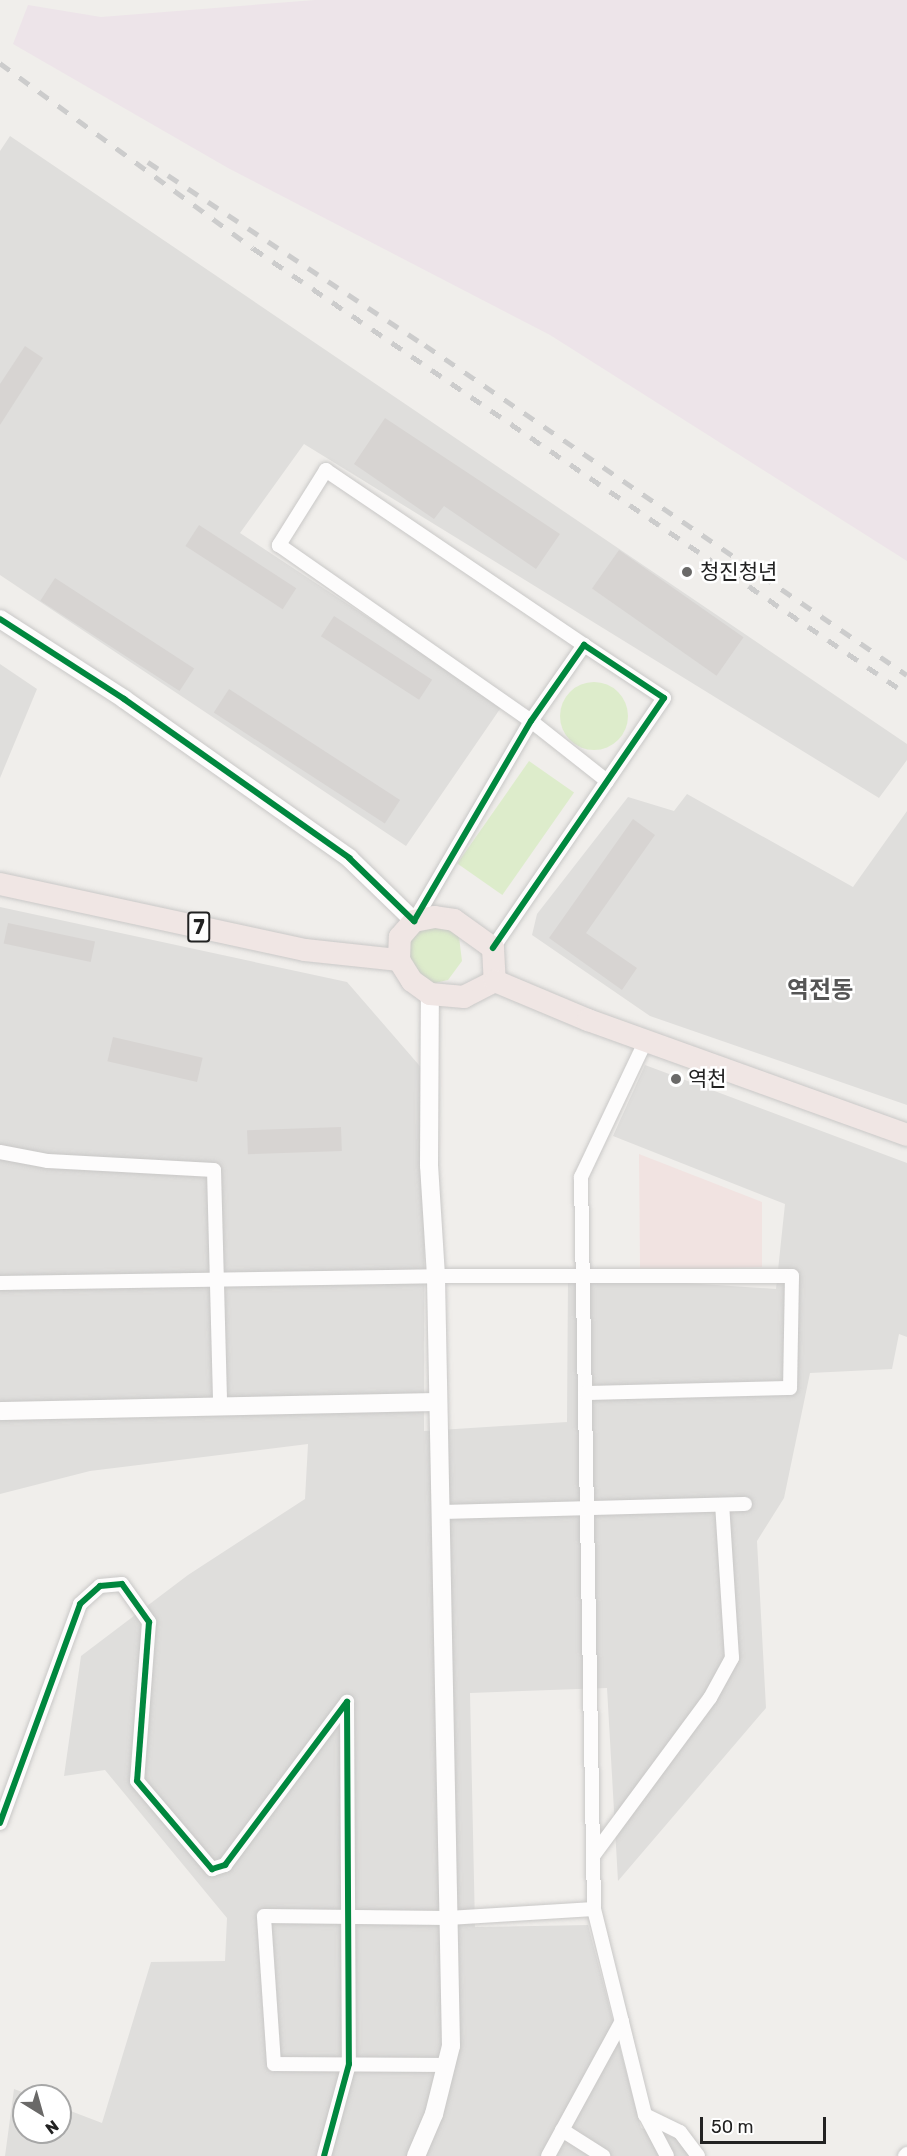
<!DOCTYPE html>
<meta charset="utf-8">
<style>
body{margin:0}
#map{position:relative;width:907px;height:2156px;overflow:hidden;background:#f0eeeb;font-family:Rubik,"Noto Sans KR",sans-serif}
div>[style]{position:absolute}
[style*='--x']{left:calc(var(--x)*1px);top:calc(var(--y)*1px);width:calc(var(--w)*1px);rotate:calc(var(--a)*1deg)}
.residential>*{inset:0;background:#dfdedc}
.commercial>*{inset:0;background:#f1e3e1}
.industrial>*{inset:0;background:#ede4e9}
.grass>*{inset:0;background:#ddeccb;transform-origin:0 0}
.round{border-radius:50%}
.building>*{inset:0;background:#d7d4d2;transform-origin:0 0}
.roads{filter:drop-shadow(0 0 2px #c9c8c7) drop-shadow(0 0 2px #c9c8c7)}
.minor>*{height:14px;margin:-7px;padding:0 7px;transform-origin:7px;border-radius:7px;background:#fdfcfc}
.tertiary>*{height:18px;margin:-9px;padding:0 9px;transform-origin:9px;border-radius:9px;background:#fdfcfc}
.trunk>*{height:22px;margin:-11px;padding:0 11px;transform-origin:11px;border-radius:11px;background:#f0e6e4}
.rail>*{height:4.5px;margin-top:-2.25px;transform-origin:0;background:repeating-linear-gradient(90deg,#ccc 0 12px,transparent 0 24px)}
.cycleway>*{height:6px;margin:-3px;padding:0 3px;transform-origin:3px;border-radius:3px;background:#00873e}
.dots>*{width:16px;height:16px;translate:-50% -50%;box-sizing:border-box;border:3px solid #fff;border-radius:50%}
span{translate:-50% -50%;white-space:nowrap;text-align:center;line-height:1.15;-webkit-text-stroke:5px #fff;paint-order:stroke}
.shield-label span{padding:2px 4px;background:#fff;border:2px solid;border-radius:4px;-webkit-text-stroke-width:0}
.shield-label{font-size:20px;color:#222;font-weight:700}
.poi-label{font-size:21px;color:#222}
.left{translate:0 -50%;text-align:left}
.quarter-label{font-size:24px;color:#555;font-weight:700}
.north{position:absolute;left:12px;top:2084px;width:60px;height:60px;box-sizing:border-box;background:#fff;border:2px solid #a7a7a7;border-radius:50%;rotate:143deg;font-size:16px;font-weight:700;line-height:24px;text-align:center;color:#222}
.north::after{content:'';display:block;margin:auto;width:21px;height:27px;background:#6a6968;clip-path:polygon(50% 0,100% 100%,50% 72%,0 100%)}
.scale{position:absolute;left:700px;top:2117px;width:126px;height:27px;box-sizing:border-box;border:3px solid #222;border-top:0;padding-left:8px;font-size:18px;line-height:21px;white-space:nowrap;color:#222;-webkit-text-stroke:4px #fff;paint-order:stroke}
</style>
<div id="map">
<div class="residential">
<i style="clip-path:polygon(10px 136px,907px 744px,907px 760px,879px 798px,304px 444px,240px 533px,502px 706px,406px 846px,0 575px,0 151px)"></i>
<i style="clip-path:polygon(0 664px,37px 689px,0 778px)"></i>
<i style="clip-path:polygon(687px 794px,853px 887px,907px 811px,907px 1105px,650px 1016px,532px 935px,537px 914px,628px 797px,674px 811px)"></i>
<i style="clip-path:polygon(0 907px,347px 982px,425px 1072px,424px 1431px,567px 1422px,568px 1275px,776px 1289px,785px 1204px,613px 1136px,645px 1065px,907px 1163px,907px 1337px,899px 1334px,892px 1369px,810px 1373px,784px 1498px,757px 1541px,766px 1708px,618px 1881px,607px 1688px,470px 1693px,475px 1927px,588px 1925px,641px 2128px,677px 2138px,689px 2156px,5px 2156px,14px 2089px,33px 2096px,24px 2096px,24px 2132px,60px 2132px,60px 2107px,102px 2123px,151px 1962px,225px 1961px,227px 1918px,105px 1770px,64px 1776px,81px 1656px,188px 1575px,305px 1499px,308px 1444px,90px 1471px,0 1494px)"></i>
</div>
<div class="commercial">
<i style="clip-path:polygon(639px 1154px,762px 1202px,762px 1267px,640px 1271px)"></i>
</div>
<div class="industrial">
<i style="clip-path:polygon(315px 0,907px 0,907px 561px,550px 335px,228px 168px,13px 44px,28px 5px,101px 17px)"></i>
</div>
<div class="grass">
<i class="round" style="left:560px;top:682px;width:68px;height:68px"></i>
<i style="left:529px;top:761px;width:55px;height:125px;rotate:35deg"></i>
<i style="clip-path:polygon(440px 920px,459px 937px,462px 961px,448px 980px,422px 986px,395px 944px)"></i>
</div>
<div class="building">
<i style="clip-path:polygon(25px 346px,43px 358px,0 425px,0 384px)"></i>
<i style="clip-path:polygon(385px 418px,560px 534px,536px 569px,444px 506px,434px 519px,354px 464px)"></i>
<i style="left:199px;top:525px;width:116px;height:25px;rotate:33deg"></i>
<i style="left:619px;top:550px;width:152px;height:47px;rotate:35deg"></i>
<i style="left:55px;top:578px;width:166px;height:27px;rotate:33deg"></i>
<i style="left:334px;top:616px;width:117px;height:24px;rotate:33deg"></i>
<i style="left:229px;top:689px;width:204px;height:28px;rotate:33deg"></i>
<i style="clip-path:polygon(633px 819px,655px 835px,586px 933px,637px 968px,622px 990px,549px 938px)"></i>
<i style="left:8px;top:923px;width:89px;height:21px;rotate:12deg"></i>
<i style="left:113px;top:1037px;width:92px;height:25px;rotate:13deg"></i>
<i style="left:341px;top:1127px;width:24px;height:94px;rotate:88deg"></i>
</div>
<div class="roads">
<div class="minor">
<i style="--x:584;--y:645;--w:312;--a:-145.9"></i>
<i style="--x:326;--y:470;--w:89;--a:122.1"></i>
<i style="--x:279;--y:545;--w:307;--a:34.9"></i>
<i style="--x:531;--y:721;--w:97;--a:38.3"></i>
<i style="--x:414;--y:921;--w:232;--a:-59.7"></i>
<i style="--x:531;--y:721;--w:93;--a:-55.1"></i>
<i style="--x:584;--y:645;--w:96;--a:33.5"></i>
<i style="--x:664;--y:698;--w:303;--a:124.4"></i>
<i style="--x:646;--y:1040;--w:152;--a:115.4"></i>
<i style="--x:581;--y:1177;--w:732;--a:88.98"></i>
<i style="--x:594;--y:1909;--w:212;--a:76.1"></i>
<i style="--x:645;--y:2115;--w:39;--a:26"></i>
<i style="--x:680;--y:2132;--w:30;--a:53"></i>
<i style="--x:0;--y:1152;--w:49;--a:10.6"></i>
<i style="--x:48;--y:1161;--w:166;--a:3.1"></i>
<i style="--x:214;--y:1170;--w:236;--a:88.5"></i>
<i style="--x:0;--y:1283;--w:436;--a:-0.9"></i>
<i style="--x:436;--y:1276;--w:356;--a:0"></i>
<i style="--x:792;--y:1276;--w:112;--a:91"></i>
<i style="--x:790;--y:1388;--w:205;--a:178.6"></i>
<i style="--x:440;--y:1512;--w:305;--a:-1.5"></i>
<i style="--x:0;--y:1823;--w:233;--a:-69.9"></i>
<i style="--x:80;--y:1604;--w:27;--a:-42"></i>
<i style="--x:100;--y:1586;--w:22;--a:-5"></i>
<i style="--x:122;--y:1584;--w:47;--a:54.6"></i>
<i style="--x:149;--y:1622;--w:159;--a:94.3"></i>
<i style="--x:137;--y:1781;--w:116;--a:49.6"></i>
<i style="--x:212;--y:1869;--w:14;--a:-17"></i>
<i style="--x:225;--y:1865;--w:204;--a:-53.2"></i>
<i style="--x:347;--y:1702;--w:362;--a:89.7"></i>
<i style="--x:349;--y:2064;--w:95;--a:105.2"></i>
<i style="--x:593;--y:1856;--w:197;--a:-53.5"></i>
<i style="--x:710;--y:1698;--w:46;--a:-61.2"></i>
<i style="--x:732;--y:1658;--w:153;--a:-93.7"></i>
<i style="--x:446;--y:2065;--w:172;--a:-179.7"></i>
<i style="--x:274;--y:2064;--w:148;--a:-93.9"></i>
<i style="--x:264;--y:1916;--w:184;--a:0.6"></i>
<i style="--x:448;--y:1918;--w:146;--a:-3.5"></i>
<i style="--x:646;--y:2116;--w:45;--a:62.3"></i>
<i style="--x:562;--y:2130;--w:49;--a:32.4"></i>
<i style="--x:548;--y:2156;--w:154;--a:-61.3"></i>
<i style="--x:905;--y:2156;--w:3;--a:-45"></i>
</div>
<div class="tertiary">
<i style="--x:0;--y:619;--w:148;--a:32.8"></i>
<i style="--x:124;--y:699;--w:276;--a:35.2"></i>
<i style="--x:349;--y:858;--w:91;--a:44.1"></i>
<i style="--x:0;--y:1411;--w:438;--a:-1.2"></i>
<i style="--x:416;--y:2156;--w:46;--a:-66.8"></i>
<i style="--x:434;--y:2114;--w:70;--a:-76"></i>
<i style="--x:451;--y:2046;--w:770;--a:-91.12"></i>
<i style="--x:436;--y:1276;--w:110;--a:-93.6"></i>
<i style="--x:429;--y:1166;--w:172;--a:-89.7"></i>
</div>
<div class="trunk">
<i style="--x:0;--y:884;--w:312;--a:12.2"></i>
<i style="--x:305;--y:950;--w:95;--a:6.1"></i>
<i style="--x:435;--y:917;--w:19;--a:9"></i>
<i style="--x:454;--y:920;--w:48;--a:35.7"></i>
<i style="--x:493;--y:948;--w:33;--a:87"></i>
<i style="--x:495;--y:981;--w:35;--a:153"></i>
<i style="--x:464;--y:997;--w:34;--a:-175"></i>
<i style="--x:430;--y:994;--w:22;--a:-144"></i>
<i style="--x:412;--y:981;--w:25;--a:-122"></i>
<i style="--x:399;--y:960;--w:23;--a:-88"></i>
<i style="--x:400;--y:937;--w:21;--a:-49"></i>
<i style="--x:414;--y:921;--w:21;--a:-11"></i>
<i style="--x:495;--y:981;--w:101;--a:22.8"></i>
<i style="--x:588;--y:1020;--w:339;--a:19.8"></i>
</div>
</div>
<div class="rail">
<i style="--x:0;--y:63;--w:313;--a:36.2"></i>
<i style="--x:253;--y:248;--w:792;--a:34.29"></i>
<i style="--x:148;--y:162;--w:332;--a:33.5"></i>
<i style="--x:425;--y:345;--w:584;--a:34.4"></i>
</div>
<div class="cycleway">
<i style="--x:0;--y:619;--w:148;--a:32.8"></i>
<i style="--x:124;--y:699;--w:276;--a:35.2"></i>
<i style="--x:349;--y:858;--w:91;--a:44.1"></i>
<i style="--x:414;--y:921;--w:232;--a:-59.7"></i>
<i style="--x:531;--y:721;--w:93;--a:-55.1"></i>
<i style="--x:584;--y:645;--w:96;--a:33.5"></i>
<i style="--x:664;--y:698;--w:303;--a:124.4"></i>
<i style="--x:0;--y:1823;--w:233;--a:-69.9"></i>
<i style="--x:80;--y:1604;--w:27;--a:-42"></i>
<i style="--x:100;--y:1586;--w:22;--a:-5"></i>
<i style="--x:122;--y:1584;--w:47;--a:54.6"></i>
<i style="--x:149;--y:1622;--w:159;--a:94.3"></i>
<i style="--x:137;--y:1781;--w:116;--a:49.6"></i>
<i style="--x:212;--y:1869;--w:14;--a:-17"></i>
<i style="--x:225;--y:1865;--w:204;--a:-53.2"></i>
<i style="--x:347;--y:1702;--w:362;--a:89.7"></i>
<i style="--x:349;--y:2064;--w:95;--a:105.2"></i>
</div>
<div class="dots">
<i style="left:687px;top:572px;background:#6a6968"></i>
<i style="left:676px;top:1079px;background:#6a6968"></i>
</div>
<div class="shield-label">
<span style="left:199px;top:927px">7</span>
</div>
<div class="poi-label">
<span class="left" style="left:700px;top:572px">청진청년</span>
<span class="left" style="left:688px;top:1079px">역천</span>
</div>
<div class="quarter-label">
<span style="left:820px;top:991px">역전동</span>
</div>
<div class="north">N</div>
<div class="scale">50 m</div>
</div>
